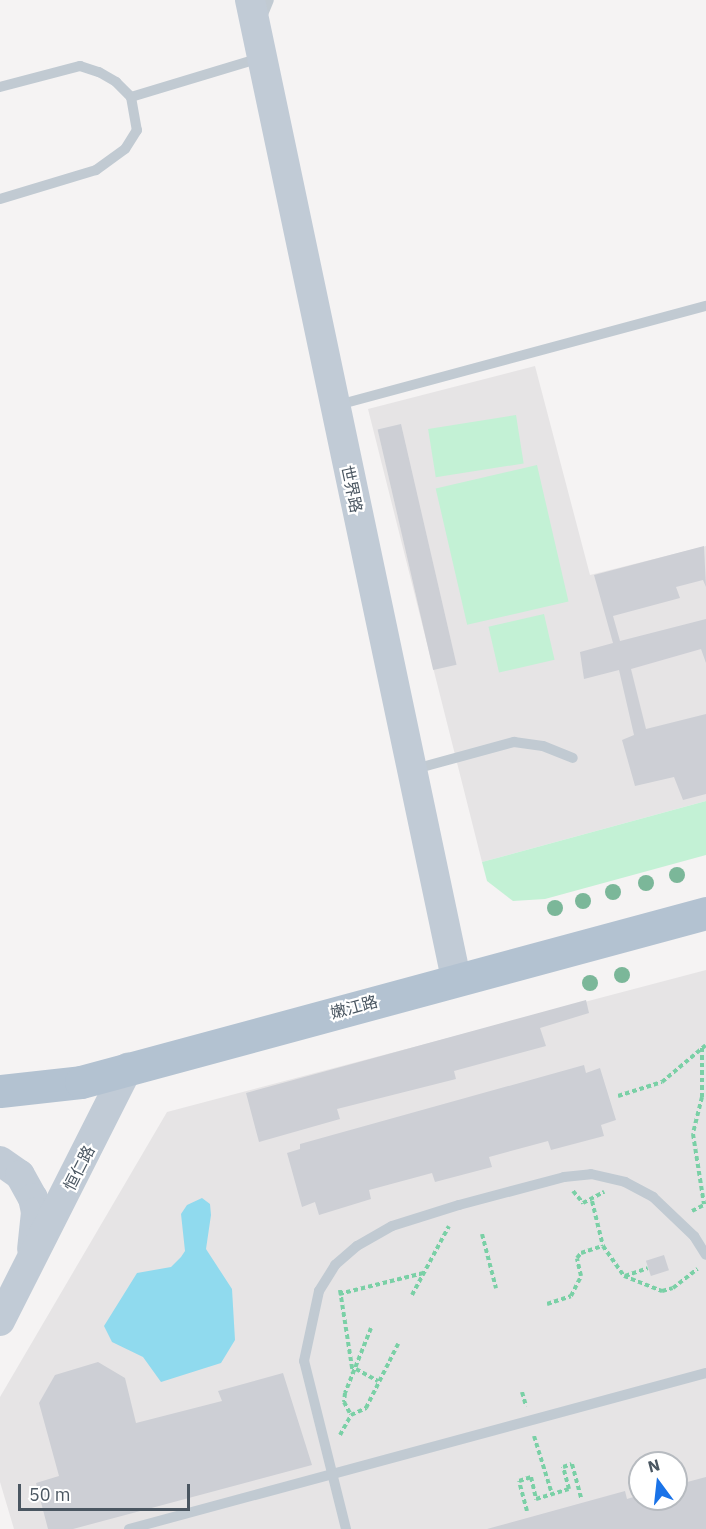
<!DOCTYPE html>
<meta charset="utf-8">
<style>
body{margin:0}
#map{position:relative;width:706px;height:1529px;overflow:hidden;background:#f5f3f3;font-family:"IBM Plex Sans","Noto Sans SC",sans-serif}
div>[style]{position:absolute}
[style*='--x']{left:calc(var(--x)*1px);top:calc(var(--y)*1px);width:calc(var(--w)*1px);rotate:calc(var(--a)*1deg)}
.education>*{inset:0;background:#e6e4e5}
.green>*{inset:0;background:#c3f1d5;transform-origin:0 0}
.water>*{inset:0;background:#90daee}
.building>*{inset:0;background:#cdcfd5;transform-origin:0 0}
.path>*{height:4px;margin-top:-2px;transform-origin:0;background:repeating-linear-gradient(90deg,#7ad0a6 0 4.5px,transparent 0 7.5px)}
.lane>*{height:10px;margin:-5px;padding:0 5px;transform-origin:5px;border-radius:5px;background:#c1cad2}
.secondary>*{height:30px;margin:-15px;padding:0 15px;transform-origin:15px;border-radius:15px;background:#c1cbd6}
.primary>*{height:33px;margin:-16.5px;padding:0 16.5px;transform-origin:16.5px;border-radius:16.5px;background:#b3c2d1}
.trees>*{width:16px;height:16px;margin:-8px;border-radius:50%;background:#7bb799}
span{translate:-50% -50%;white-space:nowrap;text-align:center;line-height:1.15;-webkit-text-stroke:4.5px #fff;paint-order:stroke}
.street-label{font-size:16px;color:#4a5661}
.north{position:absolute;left:628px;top:1451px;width:60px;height:60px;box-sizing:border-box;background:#fff;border:2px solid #b7bbc0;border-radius:50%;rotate:345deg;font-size:16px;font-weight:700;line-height:24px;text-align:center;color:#4a5661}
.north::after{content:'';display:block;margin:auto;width:21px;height:27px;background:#1a73e8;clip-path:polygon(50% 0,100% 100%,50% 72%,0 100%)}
.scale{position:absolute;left:18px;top:1484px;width:172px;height:27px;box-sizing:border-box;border:3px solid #4a5661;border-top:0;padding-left:8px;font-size:18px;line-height:21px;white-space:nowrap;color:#4a5661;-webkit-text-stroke:4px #fff;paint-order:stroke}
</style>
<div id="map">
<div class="education">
<i style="clip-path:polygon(535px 366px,590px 575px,706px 546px,706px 801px,482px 862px,368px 409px)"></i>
<i style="clip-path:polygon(evenodd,706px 970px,706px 1529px,14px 1529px,0 1482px,0 1397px,167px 1112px,706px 970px,640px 1463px,676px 1463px,676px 1499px,640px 1499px,640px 1463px)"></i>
</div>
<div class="green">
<i style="left:516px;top:415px;width:49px;height:89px;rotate:81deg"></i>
<i style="left:537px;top:465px;width:140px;height:104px;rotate:77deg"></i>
<i style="left:544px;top:614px;width:47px;height:57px;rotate:77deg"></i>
<i style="clip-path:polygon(706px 801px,706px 855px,545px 899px,513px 901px,487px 881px,482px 862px)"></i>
</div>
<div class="water">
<i style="clip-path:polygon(202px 1198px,210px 1204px,211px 1215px,206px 1249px,232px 1289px,235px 1340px,221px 1363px,161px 1382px,143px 1357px,112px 1342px,104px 1326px,137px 1273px,171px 1267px,181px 1257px,185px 1251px,181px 1214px,187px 1205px)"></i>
</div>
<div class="building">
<i style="left:401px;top:424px;width:247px;height:24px;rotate:77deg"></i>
<i style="clip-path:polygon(704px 546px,706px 587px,703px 580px,676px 587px,680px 598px,613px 616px,620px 641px,706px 619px,706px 663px,701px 649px,631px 669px,646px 729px,706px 714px,706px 794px,683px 800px,674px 777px,635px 786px,622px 740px,634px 735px,619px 670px,584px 679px,580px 652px,613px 643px,594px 575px)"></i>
<i style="clip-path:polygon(586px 1000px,589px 1013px,540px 1028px,546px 1046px,454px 1071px,456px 1079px,337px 1109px,340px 1119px,259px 1142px,246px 1093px)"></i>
<i style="clip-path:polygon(584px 1065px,586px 1073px,600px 1068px,616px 1120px,601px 1125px,604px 1136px,551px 1150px,548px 1141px,489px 1157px,492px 1167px,435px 1182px,432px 1173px,369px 1190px,371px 1199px,319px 1215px,315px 1202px,302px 1207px,287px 1153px,300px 1149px,300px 1144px)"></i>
<i style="left:664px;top:1255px;width:16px;height:19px;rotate:72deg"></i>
<i style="clip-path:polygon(98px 1362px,125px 1378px,136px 1423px,222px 1401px,218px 1391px,283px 1373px,312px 1465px,73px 1529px,48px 1529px,36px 1483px,59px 1476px,39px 1403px,55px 1375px)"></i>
<i style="clip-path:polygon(706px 1477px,706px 1529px,487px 1529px,625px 1491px,627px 1499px,640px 1495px,640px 1499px,676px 1499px,676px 1485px)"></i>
</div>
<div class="path">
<i style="--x:702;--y:1048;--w:49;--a:90"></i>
<i style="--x:702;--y:1097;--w:38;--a:104"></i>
<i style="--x:693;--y:1134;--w:71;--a:81.1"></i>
<i style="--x:618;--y:1096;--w:46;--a:-17.7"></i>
<i style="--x:662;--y:1082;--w:57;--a:-40.1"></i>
<i style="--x:573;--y:1191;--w:16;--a:50"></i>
<i style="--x:583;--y:1203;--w:24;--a:-28"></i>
<i style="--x:592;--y:1201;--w:46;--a:76.3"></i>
<i style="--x:603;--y:1246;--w:37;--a:55"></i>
<i style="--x:624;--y:1276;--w:41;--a:21.5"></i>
<i style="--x:662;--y:1291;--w:11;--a:-15"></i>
<i style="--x:673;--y:1288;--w:31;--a:-38"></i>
<i style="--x:692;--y:1211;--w:16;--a:-27"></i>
<i style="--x:482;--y:1234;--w:56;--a:75.5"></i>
<i style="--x:625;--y:1276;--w:24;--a:-19"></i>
<i style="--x:340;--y:1290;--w:85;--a:81.2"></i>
<i style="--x:339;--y:1294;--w:87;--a:-14"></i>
<i style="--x:412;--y:1295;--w:78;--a:-61.8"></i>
<i style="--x:547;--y:1304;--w:25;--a:-18"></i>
<i style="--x:571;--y:1296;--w:22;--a:-63"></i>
<i style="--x:581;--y:1276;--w:18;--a:-103"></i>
<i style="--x:577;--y:1258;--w:6;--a:-51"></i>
<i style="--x:581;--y:1253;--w:23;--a:-18"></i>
<i style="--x:371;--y:1328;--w:70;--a:111.8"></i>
<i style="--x:345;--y:1393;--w:9;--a:96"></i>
<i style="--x:344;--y:1402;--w:15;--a:62"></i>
<i style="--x:351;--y:1415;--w:17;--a:-25"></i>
<i style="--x:366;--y:1408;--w:72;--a:-63.4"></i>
<i style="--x:356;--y:1369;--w:25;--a:29"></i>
<i style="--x:522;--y:1392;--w:15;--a:74"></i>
<i style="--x:340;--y:1435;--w:23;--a:-61"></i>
<i style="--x:534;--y:1436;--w:61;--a:72.8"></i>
<i style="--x:527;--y:1511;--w:31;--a:-105"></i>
<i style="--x:519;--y:1481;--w:13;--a:-18"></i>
<i style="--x:531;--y:1477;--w:23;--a:77"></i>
<i style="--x:536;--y:1499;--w:34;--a:-17"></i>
<i style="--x:569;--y:1489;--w:23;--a:-105"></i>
<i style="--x:563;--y:1467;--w:9;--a:-18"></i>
<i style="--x:572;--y:1464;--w:35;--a:75"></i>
</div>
<div class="lane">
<i style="--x:262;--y:17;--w:18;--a:-68"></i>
<i style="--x:0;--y:87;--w:83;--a:-14.7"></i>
<i style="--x:80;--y:66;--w:20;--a:18"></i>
<i style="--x:99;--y:72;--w:20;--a:30"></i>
<i style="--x:116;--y:82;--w:21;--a:45"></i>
<i style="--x:131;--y:97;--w:34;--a:80"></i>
<i style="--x:137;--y:130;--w:22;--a:122"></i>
<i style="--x:125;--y:149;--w:36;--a:144"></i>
<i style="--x:96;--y:170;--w:100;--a:163.2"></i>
<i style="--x:131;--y:97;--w:135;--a:-16.8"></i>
<i style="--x:338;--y:405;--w:381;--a:-15.1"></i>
<i style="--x:415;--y:769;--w:103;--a:-15.3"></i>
<i style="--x:514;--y:742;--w:29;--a:8"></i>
<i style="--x:543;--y:746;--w:32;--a:22"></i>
<i style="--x:129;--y:1529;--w:598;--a:-15.13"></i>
<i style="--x:346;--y:1529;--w:173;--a:-104"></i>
<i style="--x:304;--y:1361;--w:72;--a:-77.9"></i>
<i style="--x:319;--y:1291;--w:31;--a:-58"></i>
<i style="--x:335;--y:1265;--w:29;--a:-41"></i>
<i style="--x:357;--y:1246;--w:40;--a:-29.7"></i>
<i style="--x:392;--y:1226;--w:70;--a:-17.4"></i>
<i style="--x:459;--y:1205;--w:109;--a:-14.9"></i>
<i style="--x:564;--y:1177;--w:27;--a:-6"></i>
<i style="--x:591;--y:1174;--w:35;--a:13"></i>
<i style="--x:625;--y:1182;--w:32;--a:28"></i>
<i style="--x:653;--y:1197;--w:57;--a:43.6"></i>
<i style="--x:694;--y:1236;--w:22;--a:58"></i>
</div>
<div class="secondary">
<i style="--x:250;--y:0;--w:999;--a:78.11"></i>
<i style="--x:0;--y:1161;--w:24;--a:35"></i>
<i style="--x:20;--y:1175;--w:26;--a:61"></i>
<i style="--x:33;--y:1198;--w:14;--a:78"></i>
<i style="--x:36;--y:1212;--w:37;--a:96"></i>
<i style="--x:0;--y:1321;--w:284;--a:-63.2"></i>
</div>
<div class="primary">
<i style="--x:0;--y:1091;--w:81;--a:-6.3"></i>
<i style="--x:81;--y:1082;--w:647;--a:-15.13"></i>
</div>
<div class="trees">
<i style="left:677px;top:875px"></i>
<i style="left:646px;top:883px"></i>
<i style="left:613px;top:892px"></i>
<i style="left:583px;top:901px"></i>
<i style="left:555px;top:908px"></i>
<i style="left:622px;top:975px"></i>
<i style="left:590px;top:983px"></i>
</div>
<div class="street-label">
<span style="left:352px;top:489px;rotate:78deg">世界路</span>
<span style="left:354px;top:1007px;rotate:-15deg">嫩江路</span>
<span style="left:79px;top:1168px;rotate:-63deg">恒仁路</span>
</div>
<div class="north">N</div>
<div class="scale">50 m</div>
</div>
